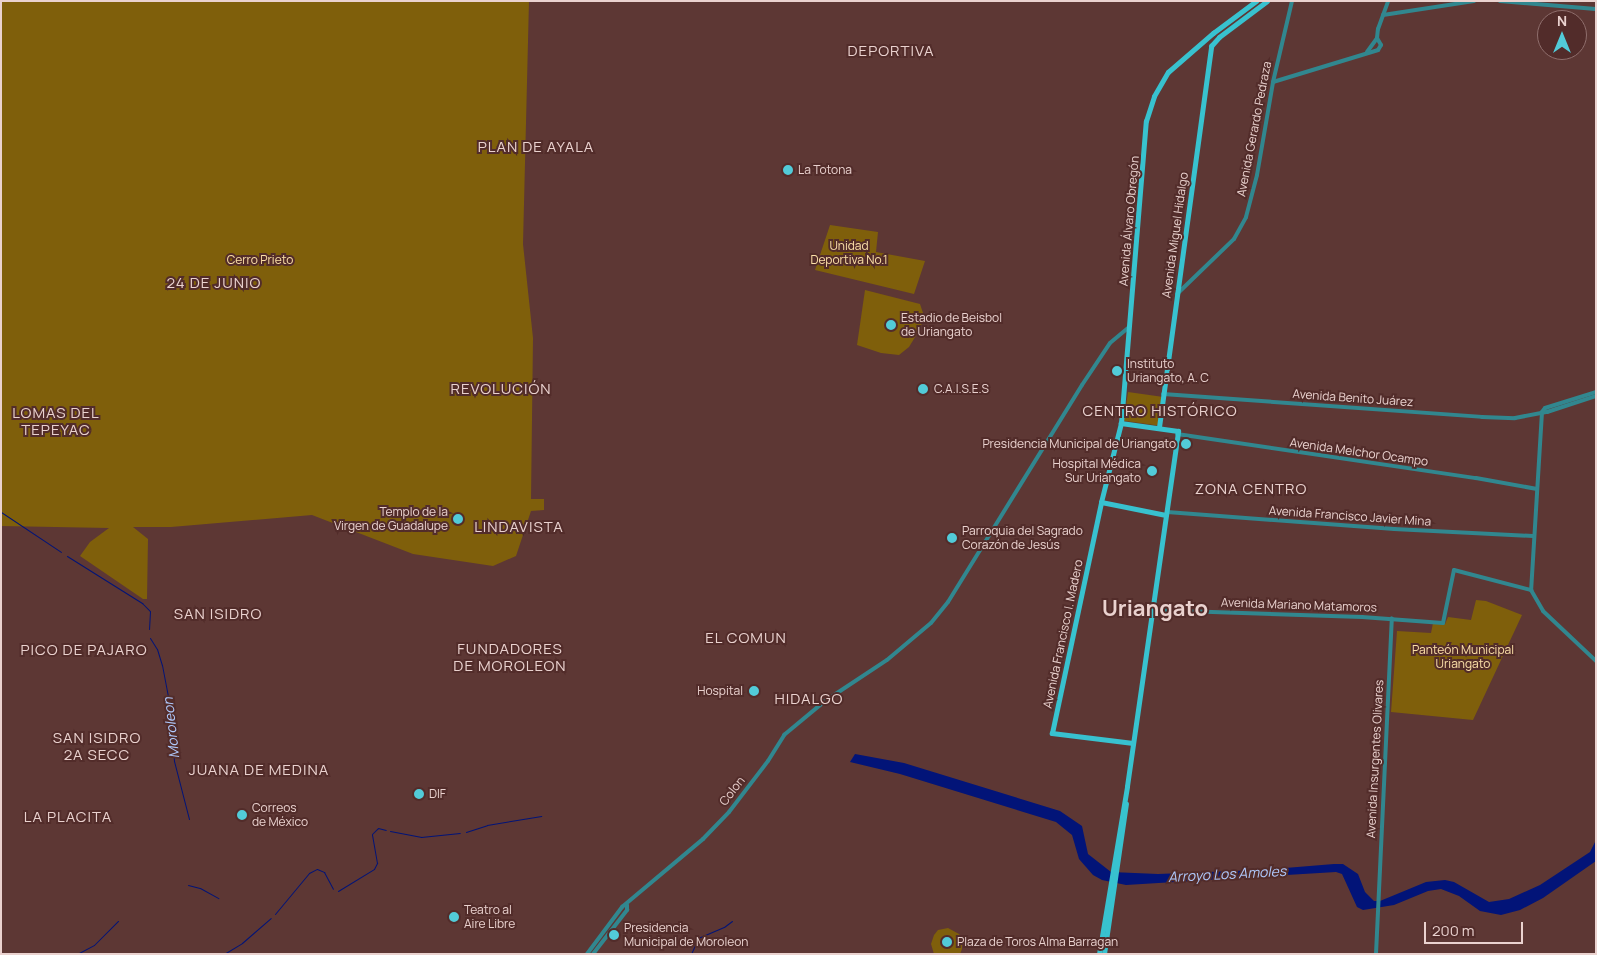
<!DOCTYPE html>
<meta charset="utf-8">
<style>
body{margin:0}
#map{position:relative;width:1597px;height:955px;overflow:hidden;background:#5d3734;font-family:Manrope,sans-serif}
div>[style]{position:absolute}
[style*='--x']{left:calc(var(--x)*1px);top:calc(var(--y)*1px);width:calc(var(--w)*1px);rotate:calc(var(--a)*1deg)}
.green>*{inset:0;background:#7f5f0b;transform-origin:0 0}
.water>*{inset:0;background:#021478}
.stream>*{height:1px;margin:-0.5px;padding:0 0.5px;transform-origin:0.5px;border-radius:0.5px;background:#021478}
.minor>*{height:4px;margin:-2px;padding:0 2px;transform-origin:2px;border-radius:2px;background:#31878f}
.major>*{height:5px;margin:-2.5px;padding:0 2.5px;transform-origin:2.5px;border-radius:2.5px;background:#38c2cf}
.dots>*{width:14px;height:14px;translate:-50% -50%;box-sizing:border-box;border:2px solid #522c2a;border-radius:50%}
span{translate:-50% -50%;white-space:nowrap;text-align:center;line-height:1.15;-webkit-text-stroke:4px #522c2a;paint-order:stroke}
.street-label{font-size:12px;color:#ead2cf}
.poi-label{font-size:12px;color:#ead2cf}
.left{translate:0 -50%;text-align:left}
.right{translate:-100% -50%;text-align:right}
.park-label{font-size:12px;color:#fce0a8}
.water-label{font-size:14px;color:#afc8fb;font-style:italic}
.quarter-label{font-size:15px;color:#ead2cf;letter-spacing:1px}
.town-label{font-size:22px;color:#ead2cf;font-weight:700}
.frame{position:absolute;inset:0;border:2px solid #ead2cf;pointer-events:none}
.north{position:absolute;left:1537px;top:10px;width:50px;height:50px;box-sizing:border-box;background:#522c2a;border:1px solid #8f6e6c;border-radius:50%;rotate:0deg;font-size:14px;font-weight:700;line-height:20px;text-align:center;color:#ead2cf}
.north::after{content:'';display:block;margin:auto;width:18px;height:22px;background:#52cbd8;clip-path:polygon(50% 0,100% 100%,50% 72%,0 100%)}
.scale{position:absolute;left:1424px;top:922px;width:99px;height:22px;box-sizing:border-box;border:2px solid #ead2cf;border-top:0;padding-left:6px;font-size:15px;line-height:18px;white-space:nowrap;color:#ead2cf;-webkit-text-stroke:4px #522c2a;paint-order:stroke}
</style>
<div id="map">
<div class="green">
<i style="clip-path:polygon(1px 1px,529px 1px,523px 244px,533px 338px,531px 499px,544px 499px,544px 510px,531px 511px,516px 556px,493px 566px,413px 554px,312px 515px,171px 527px,133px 527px,148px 539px,147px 599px,143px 599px,80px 556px,90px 542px,109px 528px,1px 526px)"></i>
<i style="clip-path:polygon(830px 225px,878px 232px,876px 252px,925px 261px,914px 294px,815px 270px)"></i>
<i style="clip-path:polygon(865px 290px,920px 304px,924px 316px,920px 329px,909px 347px,899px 355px,881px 353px,857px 345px)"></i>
<i style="left:1128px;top:392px;width:34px;height:29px;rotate:8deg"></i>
<i style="clip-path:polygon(1476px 600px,1486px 601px,1522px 615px,1473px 720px,1391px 712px,1397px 631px,1431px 633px,1433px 623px,1445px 624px,1448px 617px,1471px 620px)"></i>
<i style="clip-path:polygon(948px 928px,959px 934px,962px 938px,962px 949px,960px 954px,934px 954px,931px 944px,934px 935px,938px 930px)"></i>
</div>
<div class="water">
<i style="clip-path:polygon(855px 754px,904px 763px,1060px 811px,1082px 826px,1088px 854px,1111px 872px,1158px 874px,1260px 870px,1334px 864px,1343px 864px,1358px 874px,1365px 892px,1374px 901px,1380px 901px,1426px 882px,1445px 880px,1454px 882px,1489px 902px,1509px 899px,1540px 885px,1590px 852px,1596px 840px,1596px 861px,1543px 898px,1520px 910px,1501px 915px,1480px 911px,1459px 896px,1441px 889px,1428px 891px,1394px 905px,1363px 910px,1357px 907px,1342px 874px,1336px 872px,1126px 885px,1102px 880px,1093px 875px,1079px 859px,1072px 835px,1056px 822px,900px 774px,850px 762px)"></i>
</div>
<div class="stream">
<i style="--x:1;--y:512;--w:72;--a:33.7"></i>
<i style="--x:67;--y:556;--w:89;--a:32.1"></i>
<i style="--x:142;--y:603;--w:11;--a:45"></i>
<i style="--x:150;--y:611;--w:18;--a:93"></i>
<i style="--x:150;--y:638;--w:13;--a:58"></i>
<i style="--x:157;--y:649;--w:17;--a:73"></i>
<i style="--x:162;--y:665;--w:48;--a:79.2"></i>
<i style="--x:171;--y:712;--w:49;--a:86.5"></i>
<i style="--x:174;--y:761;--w:60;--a:75.5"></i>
<i style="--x:390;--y:831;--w:32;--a:11"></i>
<i style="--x:421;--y:837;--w:39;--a:-6"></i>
<i style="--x:466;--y:832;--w:22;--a:-18"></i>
<i style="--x:487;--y:825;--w:55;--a:-9.5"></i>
<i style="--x:188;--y:885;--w:12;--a:14"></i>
<i style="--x:200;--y:888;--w:21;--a:29"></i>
<i style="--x:338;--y:891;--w:42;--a:-31.4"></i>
<i style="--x:374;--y:869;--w:7;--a:-63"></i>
<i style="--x:377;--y:863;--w:29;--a:-100"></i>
<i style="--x:372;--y:834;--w:8;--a:-45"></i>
<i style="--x:378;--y:828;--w:8;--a:14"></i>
<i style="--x:275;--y:914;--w:53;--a:-50.3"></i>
<i style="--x:309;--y:873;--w:9;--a:-27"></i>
<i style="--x:317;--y:869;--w:8;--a:23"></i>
<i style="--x:324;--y:872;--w:19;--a:62"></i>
<i style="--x:77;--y:954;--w:19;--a:-28"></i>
<i style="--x:94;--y:945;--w:34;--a:-45"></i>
<i style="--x:224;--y:954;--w:21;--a:-31"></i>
<i style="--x:242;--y:943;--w:38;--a:-41"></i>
<i style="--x:691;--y:954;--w:17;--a:-66"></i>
<i style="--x:698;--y:938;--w:28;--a:-23"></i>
<i style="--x:724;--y:927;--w:10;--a:-37"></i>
</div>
<div class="minor">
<i style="--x:1500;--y:1;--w:96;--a:4.8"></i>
<i style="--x:1383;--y:15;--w:92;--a:-8.7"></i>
<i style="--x:1367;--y:52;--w:17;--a:-54"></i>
<i style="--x:1273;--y:82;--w:110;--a:-16.9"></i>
<i style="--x:1378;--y:50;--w:6;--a:-59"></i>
<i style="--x:1381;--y:45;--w:8;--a:-120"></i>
<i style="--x:1377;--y:38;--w:9;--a:-84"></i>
<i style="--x:1378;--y:29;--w:30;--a:-70"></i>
<i style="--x:1177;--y:294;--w:79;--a:-44"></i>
<i style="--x:1234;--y:239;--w:25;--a:-61"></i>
<i style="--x:1246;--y:217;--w:43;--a:-75.3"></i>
<i style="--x:1257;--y:175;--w:94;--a:-80.2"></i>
<i style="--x:1273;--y:82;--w:83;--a:-76.8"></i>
<i style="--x:1163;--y:394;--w:320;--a:4.1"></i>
<i style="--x:1482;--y:417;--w:33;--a:2"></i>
<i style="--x:1515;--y:418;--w:33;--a:-11"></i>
<i style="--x:1547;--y:412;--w:52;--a:-18.1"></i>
<i style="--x:1542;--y:412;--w:178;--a:93.5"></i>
<i style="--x:1531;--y:590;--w:24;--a:60"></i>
<i style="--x:1543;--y:611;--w:73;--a:43.3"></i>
<i style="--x:1542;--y:412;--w:5;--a:-53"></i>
<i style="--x:1545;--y:408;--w:53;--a:-17.4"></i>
<i style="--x:1177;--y:434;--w:302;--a:8.4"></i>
<i style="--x:1476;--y:478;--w:62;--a:10.2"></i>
<i style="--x:1167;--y:512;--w:228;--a:4.3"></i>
<i style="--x:1394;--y:529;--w:139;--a:2.9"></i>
<i style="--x:1153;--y:610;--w:209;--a:1.9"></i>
<i style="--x:1362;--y:617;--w:81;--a:4.2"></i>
<i style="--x:1443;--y:623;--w:54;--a:-78.3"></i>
<i style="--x:1454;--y:570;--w:80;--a:14.6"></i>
<i style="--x:587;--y:954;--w:59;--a:-53.3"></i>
<i style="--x:622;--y:907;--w:106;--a:-40"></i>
<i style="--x:703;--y:839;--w:37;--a:-46"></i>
<i style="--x:729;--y:812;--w:64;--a:-52.6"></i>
<i style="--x:768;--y:761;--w:31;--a:-58"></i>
<i style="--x:784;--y:735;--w:53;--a:-39.7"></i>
<i style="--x:825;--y:701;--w:74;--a:-33.5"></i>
<i style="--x:887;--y:660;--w:57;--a:-40.1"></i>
<i style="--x:931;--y:623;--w:27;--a:-51"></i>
<i style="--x:948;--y:602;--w:255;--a:-58.3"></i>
<i style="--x:1082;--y:385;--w:50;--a:-56.3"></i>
<i style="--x:1110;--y:343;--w:25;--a:-40"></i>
<i style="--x:593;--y:954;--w:56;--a:-52.3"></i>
<i style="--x:627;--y:910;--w:5;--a:-90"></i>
<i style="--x:1376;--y:954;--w:336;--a:-87.3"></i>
</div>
<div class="major">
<i style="--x:1159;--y:427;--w:385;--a:-82.2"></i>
<i style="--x:1211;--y:46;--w:12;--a:-48"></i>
<i style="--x:1219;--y:37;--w:60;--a:-36.9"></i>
<i style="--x:1101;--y:502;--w:66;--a:11.3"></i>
<i style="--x:1133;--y:743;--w:82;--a:-173"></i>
<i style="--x:1052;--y:733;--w:236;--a:-78"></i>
<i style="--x:1101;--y:502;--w:81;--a:-75.8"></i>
<i style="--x:1121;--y:423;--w:303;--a:-85.3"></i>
<i style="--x:1146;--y:121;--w:26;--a:-72"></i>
<i style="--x:1154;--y:96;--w:28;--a:-60"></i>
<i style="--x:1168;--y:72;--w:60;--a:-40.9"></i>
<i style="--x:1213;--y:33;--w:54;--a:-36.7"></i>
<i style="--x:1099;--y:954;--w:170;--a:-80.5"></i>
<i style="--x:1127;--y:786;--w:359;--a:-81.8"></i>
<i style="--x:1178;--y:431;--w:58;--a:-172"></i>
<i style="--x:1104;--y:954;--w:152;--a:-81.7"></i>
</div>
<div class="dots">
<i style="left:788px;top:170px;background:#52cbd8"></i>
<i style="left:891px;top:325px;background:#52cbd8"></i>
<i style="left:1117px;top:371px;background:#52cbd8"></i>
<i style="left:923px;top:389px;background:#52cbd8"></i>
<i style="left:1186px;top:444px;background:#52cbd8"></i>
<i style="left:1152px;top:471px;background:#52cbd8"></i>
<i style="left:458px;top:519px;background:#52cbd8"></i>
<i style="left:952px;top:538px;background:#52cbd8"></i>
<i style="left:754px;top:691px;background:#52cbd8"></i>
<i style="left:419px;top:794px;background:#52cbd8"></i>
<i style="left:242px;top:815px;background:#52cbd8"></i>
<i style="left:454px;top:917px;background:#52cbd8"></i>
<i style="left:614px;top:935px;background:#52cbd8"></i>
<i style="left:947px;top:942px;background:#52cbd8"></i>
</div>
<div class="street-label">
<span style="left:1254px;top:129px;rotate:-79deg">Avenida Gerardo Pedraza</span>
<span style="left:1129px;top:221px;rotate:-85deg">Avenida Álvaro Obregón</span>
<span style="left:1175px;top:235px;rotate:-82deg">Avenida Miguel Hidalgo</span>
<span style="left:1353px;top:398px;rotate:4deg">Avenida Benito Juárez</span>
<span style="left:1359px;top:452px;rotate:8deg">Avenida Melchor Ocampo</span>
<span style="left:1350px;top:516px;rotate:4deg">Avenida Francisco Javier Mina</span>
<span style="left:1299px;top:605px;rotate:2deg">Avenida Mariano Matamoros</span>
<span style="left:1063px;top:634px;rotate:-78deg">Avenida Francisco I. Madero</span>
<span style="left:1375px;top:759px;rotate:-87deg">Avenida Insurgentes Olivares</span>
<span style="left:732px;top:791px;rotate:-52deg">Colon</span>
</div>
<div class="poi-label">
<span class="left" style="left:798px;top:170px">La Totona</span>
<span class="left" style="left:901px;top:325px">Estadio de Beisbol<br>de Uriangato</span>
<span class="left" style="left:1127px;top:371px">Instituto<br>Uriangato, A. C</span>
<span class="left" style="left:934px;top:389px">C.A.I.S.E.S</span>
<span class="right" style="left:1176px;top:444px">Presidencia Municipal de Uriangato</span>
<span class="right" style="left:1141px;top:471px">Hospital Médica<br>Sur Uriangato</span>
<span class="right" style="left:448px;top:519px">Templo de la<br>Virgen de Guadalupe</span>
<span class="left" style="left:962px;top:538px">Parroquia del Sagrado<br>Corazón de Jesús</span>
<span class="right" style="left:743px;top:691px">Hospital</span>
<span class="left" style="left:429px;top:794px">DIF</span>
<span class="left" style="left:252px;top:815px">Correos<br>de México</span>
<span class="left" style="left:464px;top:917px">Teatro al<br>Aire Libre</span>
<span class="left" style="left:624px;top:935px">Presidencia<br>Municipal de Moroleon</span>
<span class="left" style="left:957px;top:942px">Plaza de Toros Alma Barragan</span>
</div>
<div class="park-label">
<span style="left:849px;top:253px">Unidad<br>Deportiva No.1</span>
<span style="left:260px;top:260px">Cerro Prieto</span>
<span style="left:1463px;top:657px">Panteón Municipal<br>Uriangato</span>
</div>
<div class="water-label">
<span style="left:171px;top:728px;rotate:-96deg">Moroleon</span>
<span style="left:1227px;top:874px;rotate:-3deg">Arroyo Los Amoles</span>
</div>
<div class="quarter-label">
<span style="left:891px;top:51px">DEPORTIVA</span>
<span style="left:536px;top:147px">PLAN DE AYALA</span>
<span style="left:214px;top:283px">24 DE JUNIO</span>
<span style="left:501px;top:389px">REVOLUCIÓN</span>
<span style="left:1160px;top:411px">CENTRO HISTÓRICO</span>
<span style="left:56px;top:421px">LOMAS DEL<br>TEPEYAC</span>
<span style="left:1251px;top:489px">ZONA CENTRO</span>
<span style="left:519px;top:527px">LINDAVISTA</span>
<span style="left:218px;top:614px">SAN ISIDRO</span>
<span style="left:746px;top:638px">EL COMUN</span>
<span style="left:510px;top:657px">FUNDADORES<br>DE MOROLEON</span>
<span style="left:84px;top:650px">PICO DE PAJARO</span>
<span style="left:809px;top:699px">HIDALGO</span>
<span style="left:97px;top:746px">SAN ISIDRO<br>2A SECC</span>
<span style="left:259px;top:770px">JUANA DE MEDINA</span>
<span style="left:68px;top:817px">LA PLACITA</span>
</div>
<div class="town-label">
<span style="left:1155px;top:609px">Uriangato</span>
</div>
<div class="frame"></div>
<div class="north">N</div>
<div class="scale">200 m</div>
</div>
